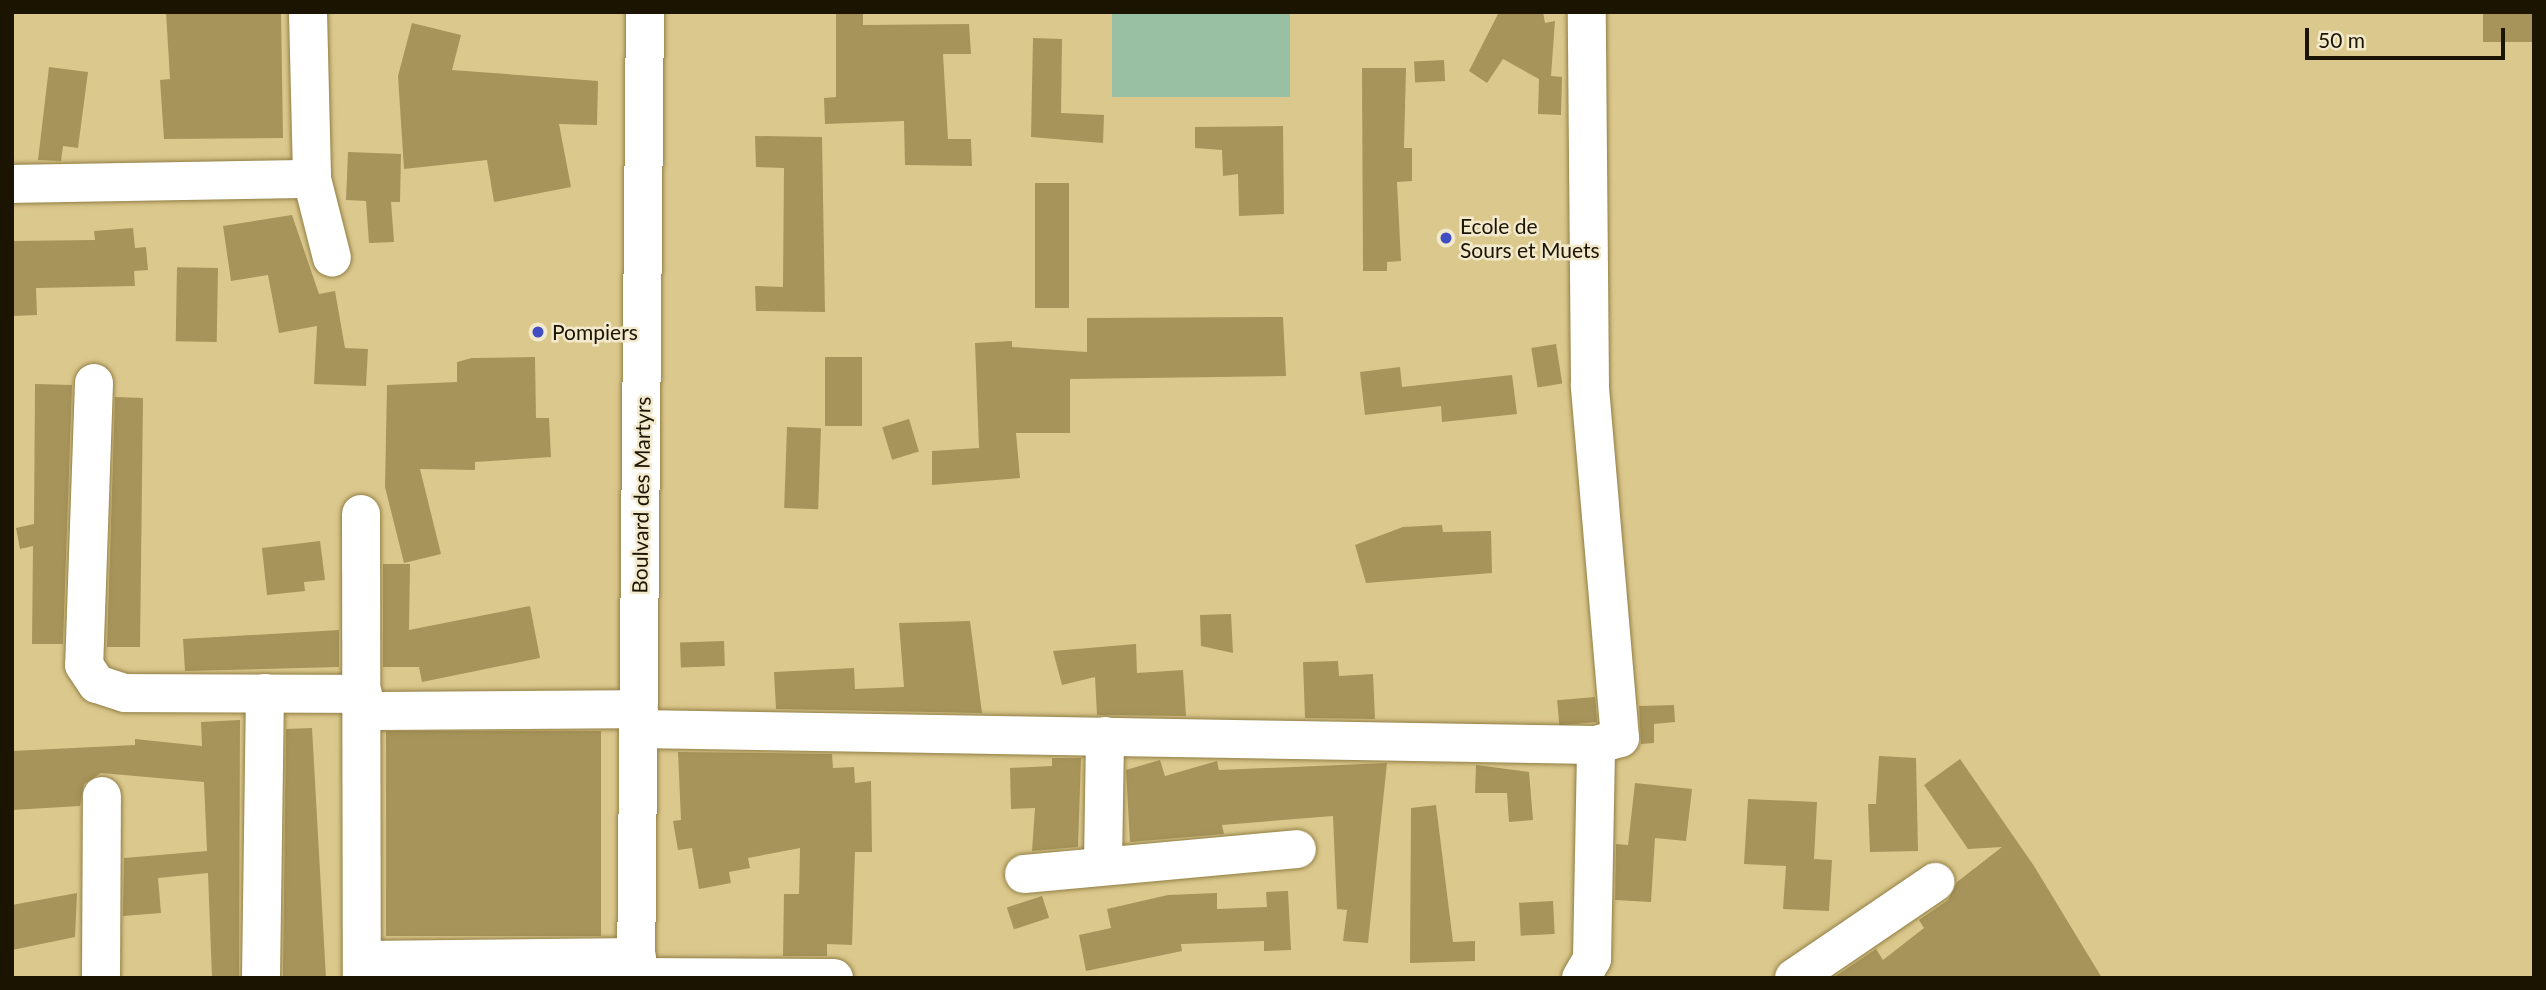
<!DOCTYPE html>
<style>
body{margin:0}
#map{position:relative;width:2546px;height:990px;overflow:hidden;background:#dbc88c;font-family:Lato,sans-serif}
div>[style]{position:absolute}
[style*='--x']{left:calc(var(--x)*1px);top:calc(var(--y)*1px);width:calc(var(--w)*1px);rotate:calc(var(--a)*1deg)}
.green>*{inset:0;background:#99c0a2;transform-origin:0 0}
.building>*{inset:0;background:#a6945a;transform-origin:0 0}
.roads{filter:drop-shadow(0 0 2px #917e45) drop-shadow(0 0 2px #917e45)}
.minor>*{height:38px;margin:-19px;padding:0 19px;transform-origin:19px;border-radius:19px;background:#fff}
.dots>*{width:19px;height:19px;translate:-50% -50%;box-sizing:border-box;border:4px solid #f3e9cc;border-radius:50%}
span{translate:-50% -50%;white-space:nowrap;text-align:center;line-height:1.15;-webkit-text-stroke:5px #f3e9cc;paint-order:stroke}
.poi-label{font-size:21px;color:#1b1400}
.left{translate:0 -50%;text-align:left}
.street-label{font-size:21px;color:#1b1400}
.frame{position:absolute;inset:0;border:14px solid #1b1400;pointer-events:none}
.scale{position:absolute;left:2305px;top:28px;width:200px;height:32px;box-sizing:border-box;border:4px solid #1b1400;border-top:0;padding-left:9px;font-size:21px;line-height:24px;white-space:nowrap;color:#1b1400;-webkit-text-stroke:5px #f3e9cc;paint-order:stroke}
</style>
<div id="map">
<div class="green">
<i style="left:1112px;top:12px;width:178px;height:85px"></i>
</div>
<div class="building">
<i style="clip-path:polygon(166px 12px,281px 12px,283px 138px,164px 139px,160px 80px,170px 79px)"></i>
<i style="clip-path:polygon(836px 12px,863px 12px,863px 25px,969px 24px,971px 54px,943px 54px,948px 139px,971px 139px,972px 166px,905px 165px,904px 121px,825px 124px,824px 98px,836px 97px)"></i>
<i style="clip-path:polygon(1499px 12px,1543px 12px,1545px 23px,1555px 21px,1551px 76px,1562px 77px,1561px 115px,1538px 114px,1539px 79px,1503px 59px,1487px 83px,1469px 71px)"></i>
<i style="left:2483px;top:12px;width:51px;height:30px"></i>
<i style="clip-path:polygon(412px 23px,461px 35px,452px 70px,598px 81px,597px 125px,559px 124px,571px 187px,494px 202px,487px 160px,404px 169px,398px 76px)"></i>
<i style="clip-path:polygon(1033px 38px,1062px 39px,1061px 113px,1104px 115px,1103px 143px,1031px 137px)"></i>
<i style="left:1444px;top:60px;width:21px;height:30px;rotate:87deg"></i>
<i style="clip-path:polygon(49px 67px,88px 72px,78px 148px,63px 146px,61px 161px,38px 160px)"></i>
<i style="clip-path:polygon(1362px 68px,1406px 68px,1404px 148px,1412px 148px,1412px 181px,1397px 182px,1401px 261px,1387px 262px,1387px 271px,1363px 271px)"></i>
<i style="clip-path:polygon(1283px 126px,1284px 214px,1239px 216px,1238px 174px,1223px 176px,1222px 150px,1195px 148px,1195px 127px)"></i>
<i style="clip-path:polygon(755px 136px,822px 137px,825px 312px,756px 311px,755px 286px,783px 287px,784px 168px,756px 167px)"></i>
<i style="clip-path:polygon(348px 152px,401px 154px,400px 202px,391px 202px,394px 242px,369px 243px,366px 201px,346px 200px)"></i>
<i style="left:1069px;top:183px;width:125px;height:34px;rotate:90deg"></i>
<i style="clip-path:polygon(292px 215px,319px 294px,335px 291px,345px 348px,368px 349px,366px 386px,314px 384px,317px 326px,279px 333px,268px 275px,231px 281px,223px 226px)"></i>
<i style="clip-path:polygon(133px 228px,135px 248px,146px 247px,148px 270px,134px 271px,135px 286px,36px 288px,37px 315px,12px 316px,12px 241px,95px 240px,94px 231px)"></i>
<i style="left:218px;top:268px;width:74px;height:41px;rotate:91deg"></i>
<i style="clip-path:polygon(1283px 317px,1286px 376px,1070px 379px,1070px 433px,1016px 433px,1020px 478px,932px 485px,932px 451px,979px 448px,975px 343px,1012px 341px,1012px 347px,1087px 352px,1087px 318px)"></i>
<i style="left:1556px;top:344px;width:40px;height:25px;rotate:81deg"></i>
<i style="clip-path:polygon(535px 357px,536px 418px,549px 418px,551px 457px,475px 462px,475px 470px,420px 469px,441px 554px,404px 563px,385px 487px,387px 385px,457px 382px,457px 362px,472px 358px)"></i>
<i style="left:825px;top:357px;width:37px;height:69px"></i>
<i style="clip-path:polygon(1400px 367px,1402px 387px,1512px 375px,1517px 414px,1442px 422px,1441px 406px,1365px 415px,1360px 372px)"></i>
<i style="clip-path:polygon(35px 384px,72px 385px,63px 644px,32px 644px,33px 546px,20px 549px,16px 528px,34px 524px)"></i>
<i style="clip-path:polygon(115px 397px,143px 398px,140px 647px,107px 647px)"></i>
<i style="left:909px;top:419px;width:34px;height:28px;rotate:73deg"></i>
<i style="left:787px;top:427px;width:34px;height:81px;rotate:2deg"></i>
<i style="clip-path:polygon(1442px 525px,1443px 532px,1491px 531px,1492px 573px,1366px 583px,1355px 545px,1403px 527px)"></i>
<i style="clip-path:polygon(320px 541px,325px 580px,304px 582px,305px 591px,267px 595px,262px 548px)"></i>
<i style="clip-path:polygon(383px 564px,410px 564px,409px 630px,530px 606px,540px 658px,422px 682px,419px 667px,383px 667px)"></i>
<i style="clip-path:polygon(1231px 614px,1233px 653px,1201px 646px,1200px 615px)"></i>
<i style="clip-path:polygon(970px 621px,982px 713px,776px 709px,774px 672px,854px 668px,855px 689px,904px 687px,899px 623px)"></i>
<i style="clip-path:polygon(339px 630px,339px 667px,185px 671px,183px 639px)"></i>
<i style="left:724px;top:641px;width:25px;height:44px;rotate:88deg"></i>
<i style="clip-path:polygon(1136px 644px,1137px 673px,1183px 670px,1186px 716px,1097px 715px,1095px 677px,1062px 685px,1053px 651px)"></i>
<i style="clip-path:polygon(1338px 661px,1339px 676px,1373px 674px,1375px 719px,1305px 718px,1303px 662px)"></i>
<i style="left:1595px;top:697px;width:25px;height:38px;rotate:85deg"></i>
<i style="clip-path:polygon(1674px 705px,1675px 722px,1654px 724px,1654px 743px,1641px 744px,1639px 706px)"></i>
<i style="clip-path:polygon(240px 720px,239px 978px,212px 978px,208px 873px,158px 878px,161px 913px,123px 916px,124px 858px,207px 851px,204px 782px,101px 773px,84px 784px,80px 806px,12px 810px,12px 751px,135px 745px,135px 739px,202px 746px,201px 722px)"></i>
<i style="clip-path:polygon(312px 728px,326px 978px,283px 978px,286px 729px)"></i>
<i style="left:601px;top:731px;width:205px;height:215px;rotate:90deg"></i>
<i style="clip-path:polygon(678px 752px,832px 754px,833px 768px,854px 767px,855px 783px,871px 781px,872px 852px,855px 852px,852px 945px,827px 944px,827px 956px,783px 956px,784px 894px,799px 894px,800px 848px,748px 858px,750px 868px,729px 872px,731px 883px,699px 889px,692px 848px,678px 850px,673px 821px,681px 820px)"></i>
<i style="clip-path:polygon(1879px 756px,1916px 758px,1918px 851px,1870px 852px,1868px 804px,1876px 804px)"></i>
<i style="clip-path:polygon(1052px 758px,1081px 758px,1078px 847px,1032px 851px,1035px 808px,1011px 809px,1010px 768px,1052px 766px)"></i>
<i style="clip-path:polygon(1960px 759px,2034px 866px,2102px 978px,1833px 978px,1876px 949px,1883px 960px,1924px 928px,1919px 920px,1948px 900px,1957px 882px,2002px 847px,1968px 849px,1924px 785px)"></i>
<i style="clip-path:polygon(1160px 760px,1165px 776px,1217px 761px,1219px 770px,1387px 763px,1368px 943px,1343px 941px,1347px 910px,1337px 909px,1333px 816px,1222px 825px,1224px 834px,1130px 842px,1126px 770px)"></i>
<i style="clip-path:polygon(1476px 765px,1529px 772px,1533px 820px,1509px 822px,1507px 793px,1475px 793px)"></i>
<i style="clip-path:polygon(1635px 783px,1692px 789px,1686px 841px,1655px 838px,1651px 902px,1615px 900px,1616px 844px,1628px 845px)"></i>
<i style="clip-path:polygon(1748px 799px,1817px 802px,1814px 859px,1832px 860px,1829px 911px,1783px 909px,1786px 866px,1744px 864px)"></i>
<i style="clip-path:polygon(1436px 805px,1453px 942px,1475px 941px,1475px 961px,1410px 963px,1411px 808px)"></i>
<i style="clip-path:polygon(1288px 891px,1291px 950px,1264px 951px,1264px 941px,1181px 944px,1182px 951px,1086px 971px,1079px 935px,1111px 928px,1107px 909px,1168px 895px,1217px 893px,1217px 909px,1267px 907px,1266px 892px)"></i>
<i style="clip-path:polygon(77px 893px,75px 937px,12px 950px,12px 905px)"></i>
<i style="left:1042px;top:896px;width:23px;height:37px;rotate:72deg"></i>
<i style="left:1553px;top:901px;width:33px;height:34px;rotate:87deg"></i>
</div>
<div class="roads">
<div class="minor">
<i style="--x:308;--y:12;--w:167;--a:88.6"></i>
<i style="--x:312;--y:179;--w:81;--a:75.8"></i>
<i style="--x:12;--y:184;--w:300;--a:-1"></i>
<i style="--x:94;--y:383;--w:282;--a:92"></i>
<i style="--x:84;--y:665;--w:23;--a:56"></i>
<i style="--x:97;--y:684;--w:29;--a:18"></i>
<i style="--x:125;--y:693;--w:238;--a:0.2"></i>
<i style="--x:361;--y:514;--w:464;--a:89.9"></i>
<i style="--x:363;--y:711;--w:276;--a:-0.4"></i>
<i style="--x:639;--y:729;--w:957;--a:0.96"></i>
<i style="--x:1596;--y:745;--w:25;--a:-16"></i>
<i style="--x:1620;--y:738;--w:353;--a:-94.9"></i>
<i style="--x:1590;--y:386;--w:374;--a:-90.5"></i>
<i style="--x:1103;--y:864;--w:128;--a:-89.1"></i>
<i style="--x:1024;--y:874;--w:274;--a:-5.2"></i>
<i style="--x:362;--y:960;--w:275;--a:-0.6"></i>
<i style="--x:636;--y:977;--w:198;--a:0.3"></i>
<i style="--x:101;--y:978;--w:182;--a:-89.7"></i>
<i style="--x:261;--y:978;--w:285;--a:-89.2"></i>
<i style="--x:636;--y:978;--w:966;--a:-89.47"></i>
<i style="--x:1581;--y:978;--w:22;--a:-60"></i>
<i style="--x:1592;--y:959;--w:214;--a:-88.9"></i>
<i style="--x:1794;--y:978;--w:171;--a:-34.2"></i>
</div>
</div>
<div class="dots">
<i style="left:1446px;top:238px;background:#3f4fc2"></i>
<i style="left:538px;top:332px;background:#3f4fc2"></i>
</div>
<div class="poi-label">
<span class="left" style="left:1460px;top:238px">Ecole de<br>Sours et Muets</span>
<span class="left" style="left:552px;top:332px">Pompiers</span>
</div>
<div class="street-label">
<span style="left:641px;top:495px;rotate:-89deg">Boulvard des Martyrs</span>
</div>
<div class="frame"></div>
<div class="scale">50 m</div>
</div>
